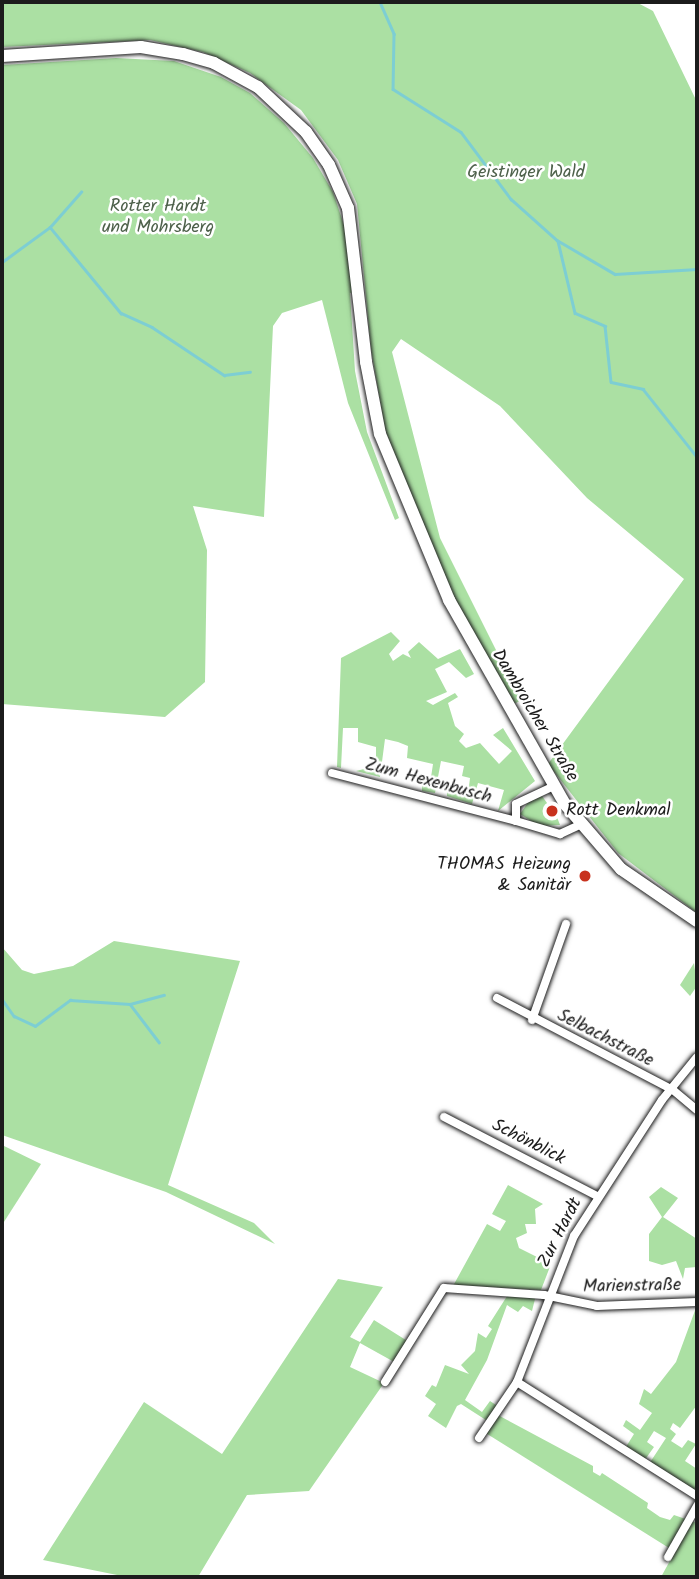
<!DOCTYPE html>
<meta charset="utf-8">
<style>
body{margin:0}
#map{position:relative;width:699px;height:1579px;overflow:hidden;background:#fff;font-family:Kalam,sans-serif}
div>[style]{position:absolute}
[style*='--x']{left:calc(var(--x)*1px);top:calc(var(--y)*1px);width:calc(var(--w)*1px);rotate:calc(var(--a)*1deg)}
.green>*{inset:0;background:#abe0a3}
.stream>*{height:2.5px;margin:-1.25px;padding:0 1.25px;transform-origin:1.25px;border-radius:1.25px;background:#7dced3}
.roads{filter:drop-shadow(0 0 2px #1c1c1c) drop-shadow(0 0 2px #1c1c1c)}
.street>*{height:8px;margin:-4px;padding:0 4px;transform-origin:4px;border-radius:4px;background:#fff}
.secondary>*{height:12px;margin:-6px;padding:0 6px;transform-origin:6px;border-radius:6px;background:#fff}
.dots>*{width:19px;height:19px;translate:-50% -50%;box-sizing:border-box;border:4px solid #fff;border-radius:50%}
span{translate:-50% -50%;white-space:nowrap;text-align:center;line-height:1.15;-webkit-text-stroke:5px #fff;paint-order:stroke}
.park-label{font-size:18px;color:#4e614b}
.street-label{font-size:18px;color:#1c1c1c}
.poi-label{font-size:18px;color:#1c1c1c}
.left{translate:0 -50%;text-align:left}
.right{translate:-100% -50%;text-align:right}
.frame{position:absolute;inset:0;border:4px solid #1c1c1c;pointer-events:none}
</style>
<div id="map">
<div class="green">
<i style="clip-path:polygon(2px 2px,636px 2px,653px 11px,697px 102px,697px 913px,618px 853px,548px 764px,684px 579px,587px 498px,500px 406px,401px 339px,392px 352px,440px 538px,521px 700px,511px 706px,472px 638px,405px 490px,385px 429px,371px 349px,357px 204px,338px 160px,301px 110px,250px 73px,203px 52px,150px 40px,2px 47px)"></i>
<i style="clip-path:polygon(116px 58px,174px 61px,221px 77px,250px 93px,284px 123px,313px 158px,333px 192px,346px 231px,355px 292px,350px 293px,355px 371px,367px 432px,399px 518px,395px 520px,348px 403px,322px 300px,282px 313px,273px 326px,264px 517px,193px 506px,207px 550px,205px 682px,165px 717px,2px 704px,2px 65px)"></i>
<i style="clip-path:polygon(391px 632px,400px 641px,389px 654px,393px 661px,403px 654px,411px 658px,408px 652px,419px 642px,438px 659px,460px 649px,474px 674px,466px 678px,449px 662px,435px 669px,447px 692px,426px 701px,433px 705px,455px 693px,458px 697px,448px 703px,455px 726px,464px 734px,459px 741px,466px 748px,480px 743px,499px 764px,512px 751px,493px 735px,503px 728px,535px 781px,498px 811px,504px 790px,478px 783px,472px 804px,447px 796px,447px 791px,468px 794px,470px 778px,462px 776px,464px 766px,441px 761px,435px 793px,422px 791px,422px 783px,430px 784px,433px 764px,407px 758px,408px 746px,398px 742px,385px 739px,380px 777px,356px 771px,376px 766px,376px 747px,358px 742px,358px 728px,343px 728px,341px 768px,337px 767px,341px 658px)"></i>
<i style="clip-path:polygon(542px 796px,557px 817px,560px 825px,539px 826px,520px 814px,531px 798px)"></i>
<i style="clip-path:polygon(114px 941px,240px 961px,168px 1185px,254px 1223px,275px 1244px,166px 1192px,2px 1135px,2px 947px,22px 970px,34px 974px,73px 966px)"></i>
<i style="clip-path:polygon(694px 963px,697px 986px,690px 996px,680px 985px)"></i>
<i style="clip-path:polygon(2px 1145px,41px 1164px,2px 1225px)"></i>
<i style="clip-path:polygon(508px 1185px,543px 1204px,535px 1209px,536px 1224px,525px 1224px,527px 1233px,516px 1238px,519px 1248px,551px 1264px,541px 1290px,453px 1286px,487px 1224px,500px 1231px,506px 1221px,492px 1214px)"></i>
<i style="clip-path:polygon(661px 1187px,678px 1198px,663px 1217px,697px 1239px,697px 1267px,685px 1268px,683px 1279px,676px 1261px,662px 1265px,649px 1261px,649px 1234px,662px 1217px,649px 1197px)"></i>
<i style="clip-path:polygon(338px 1279px,383px 1287px,350px 1337px,360px 1342px,374px 1320px,409px 1342px,396px 1363px,360px 1343px,350px 1367px,384px 1383px,309px 1491px,247px 1495px,198px 1577px,127px 1577px,43px 1560px,144px 1402px,222px 1454px)"></i>
<i style="clip-path:polygon(509px 1293px,536px 1295px,532px 1311px,523px 1306px,518px 1312px,507px 1305px,487px 1360px,465px 1400px,482px 1412px,490px 1401px,499px 1407px,489px 1422px,461px 1404px,457px 1406px,446px 1428px,428px 1416px,436px 1404px,425px 1396px,432px 1385px,436px 1387px,445px 1365px,469px 1374px,461px 1365px,475px 1351px,478px 1333px,486px 1338px,492px 1329px,488px 1326px)"></i>
<i style="clip-path:polygon(697px 1305px,697px 1405px,680px 1428px,673px 1423px,670px 1429px,676px 1434px,671px 1441px,682px 1448px,688px 1440px,696px 1444px,685px 1461px,697px 1469px,697px 1495px,649px 1464px,666px 1438px,654px 1431px,647px 1442px,654px 1447px,644px 1461px,624px 1450px,634px 1434px,623px 1426px,626px 1420px,640px 1430px,652px 1413px,639px 1404px,644px 1389px,651px 1394px,676px 1362px)"></i>
<i style="clip-path:polygon(496px 1414px,593px 1466px,593px 1472px,600px 1476px,602px 1473px,648px 1503px,647px 1508px,660px 1517px,670px 1520px,674px 1515px,697px 1523px,697px 1577px,661px 1577px,672px 1557px,669px 1548px,484px 1432px)"></i>
</div>
<div class="stream">
<i style="--x:380;--y:2;--w:35;--a:66"></i>
<i style="--x:394;--y:34;--w:55;--a:91"></i>
<i style="--x:393;--y:89;--w:80;--a:32.3"></i>
<i style="--x:461;--y:132;--w:84;--a:53.3"></i>
<i style="--x:511;--y:199;--w:62;--a:41.7"></i>
<i style="--x:557;--y:240;--w:67;--a:30.4"></i>
<i style="--x:615;--y:274;--w:82;--a:-3.5"></i>
<i style="--x:50;--y:227;--w:112;--a:50.5"></i>
<i style="--x:121;--y:313;--w:34;--a:24"></i>
<i style="--x:152;--y:327;--w:87;--a:33.7"></i>
<i style="--x:224;--y:375;--w:26;--a:-7"></i>
<i style="--x:558;--y:241;--w:74;--a:76.7"></i>
<i style="--x:575;--y:313;--w:33;--a:23"></i>
<i style="--x:605;--y:326;--w:56;--a:83.9"></i>
<i style="--x:611;--y:382;--w:33;--a:12"></i>
<i style="--x:643;--y:389;--w:87;--a:51.5"></i>
<i style="--x:2;--y:262;--w:59;--a:-36.1"></i>
<i style="--x:50;--y:227;--w:47;--a:-48.5"></i>
<i style="--x:2;--y:999;--w:21;--a:55"></i>
<i style="--x:14;--y:1016;--w:23;--a:25"></i>
<i style="--x:35;--y:1026;--w:44;--a:-36.6"></i>
<i style="--x:70;--y:1000;--w:60;--a:3.8"></i>
<i style="--x:130;--y:1004;--w:48;--a:52.7"></i>
<i style="--x:130;--y:1004;--w:35;--a:-15"></i>
</div>
<div class="roads">
<div class="street">
<i style="--x:332;--y:773;--w:190;--a:14.6"></i>
<i style="--x:554;--y:786;--w:42;--a:154.7"></i>
<i style="--x:516;--y:804;--w:17;--a:90"></i>
<i style="--x:516;--y:821;--w:46;--a:16.5"></i>
<i style="--x:560;--y:834;--w:23;--a:-25"></i>
<i style="--x:497;--y:998;--w:199;--a:27.6"></i>
<i style="--x:673;--y:1090;--w:31;--a:40"></i>
<i style="--x:532;--y:1020;--w:102;--a:-70.5"></i>
<i style="--x:444;--y:1117;--w:172;--a:27.3"></i>
<i style="--x:385;--y:1382;--w:111;--a:-57.9"></i>
<i style="--x:444;--y:1288;--w:100;--a:4"></i>
<i style="--x:544;--y:1295;--w:54;--a:11.7"></i>
<i style="--x:597;--y:1306;--w:100;--a:-2.3"></i>
<i style="--x:517;--y:1382;--w:213;--a:32.3"></i>
<i style="--x:479;--y:1438;--w:68;--a:-55.8"></i>
<i style="--x:517;--y:1382;--w:157;--a:-68.7"></i>
<i style="--x:574;--y:1236;--w:162;--a:-57.1"></i>
<i style="--x:662;--y:1100;--w:55;--a:-50.9"></i>
<i style="--x:668;--y:1557;--w:59;--a:-60.4"></i>
</div>
<div class="secondary">
<i style="--x:2;--y:56;--w:139;--a:-3.7"></i>
<i style="--x:141;--y:47;--w:43;--a:9.5"></i>
<i style="--x:183;--y:54;--w:32;--a:16"></i>
<i style="--x:214;--y:63;--w:50;--a:28.6"></i>
<i style="--x:258;--y:87;--w:66;--a:43.2"></i>
<i style="--x:306;--y:132;--w:40;--a:55.1"></i>
<i style="--x:329;--y:165;--w:47;--a:66.2"></i>
<i style="--x:348;--y:208;--w:155;--a:83.3"></i>
<i style="--x:366;--y:362;--w:73;--a:79"></i>
<i style="--x:380;--y:434;--w:180;--a:67.4"></i>
<i style="--x:449;--y:600;--w:235;--a:60.4"></i>
<i style="--x:565;--y:804;--w:86;--a:49.3"></i>
<i style="--x:621;--y:869;--w:92;--a:34.4"></i>
</div>
</div>
<div class="dots">
<i style="left:552px;top:811px;background:#c8321e"></i>
<i style="left:585px;top:876px;background:#c8321e"></i>
</div>
<div class="park-label">
<span style="left:526px;top:173px">Geistinger Wald</span>
<span style="left:158px;top:218px">Rotter Hardt<br>und Mohrsberg</span>
</div>
<div class="street-label">
<span style="left:534px;top:716px;rotate:59deg">Dambroicher Straße</span>
<span style="left:428px;top:782px;rotate:15deg">Zum Hexenbusch</span>
<span style="left:605px;top:1039px;rotate:27deg">Selbachstraße</span>
<span style="left:528px;top:1143px;rotate:27deg">Schönblick</span>
<span style="left:561px;top:1233px;rotate:-63deg">Zur Hardt</span>
<span style="left:632px;top:1287px;rotate:-1deg">Marienstraße</span>
</div>
<div class="poi-label">
<span class="left" style="left:566px;top:811px">Rott Denkmal</span>
<span class="right" style="left:571px;top:876px">THOMAS Heizung<br>&amp; Sanitär</span>
</div>
<div class="frame"></div>
</div>
